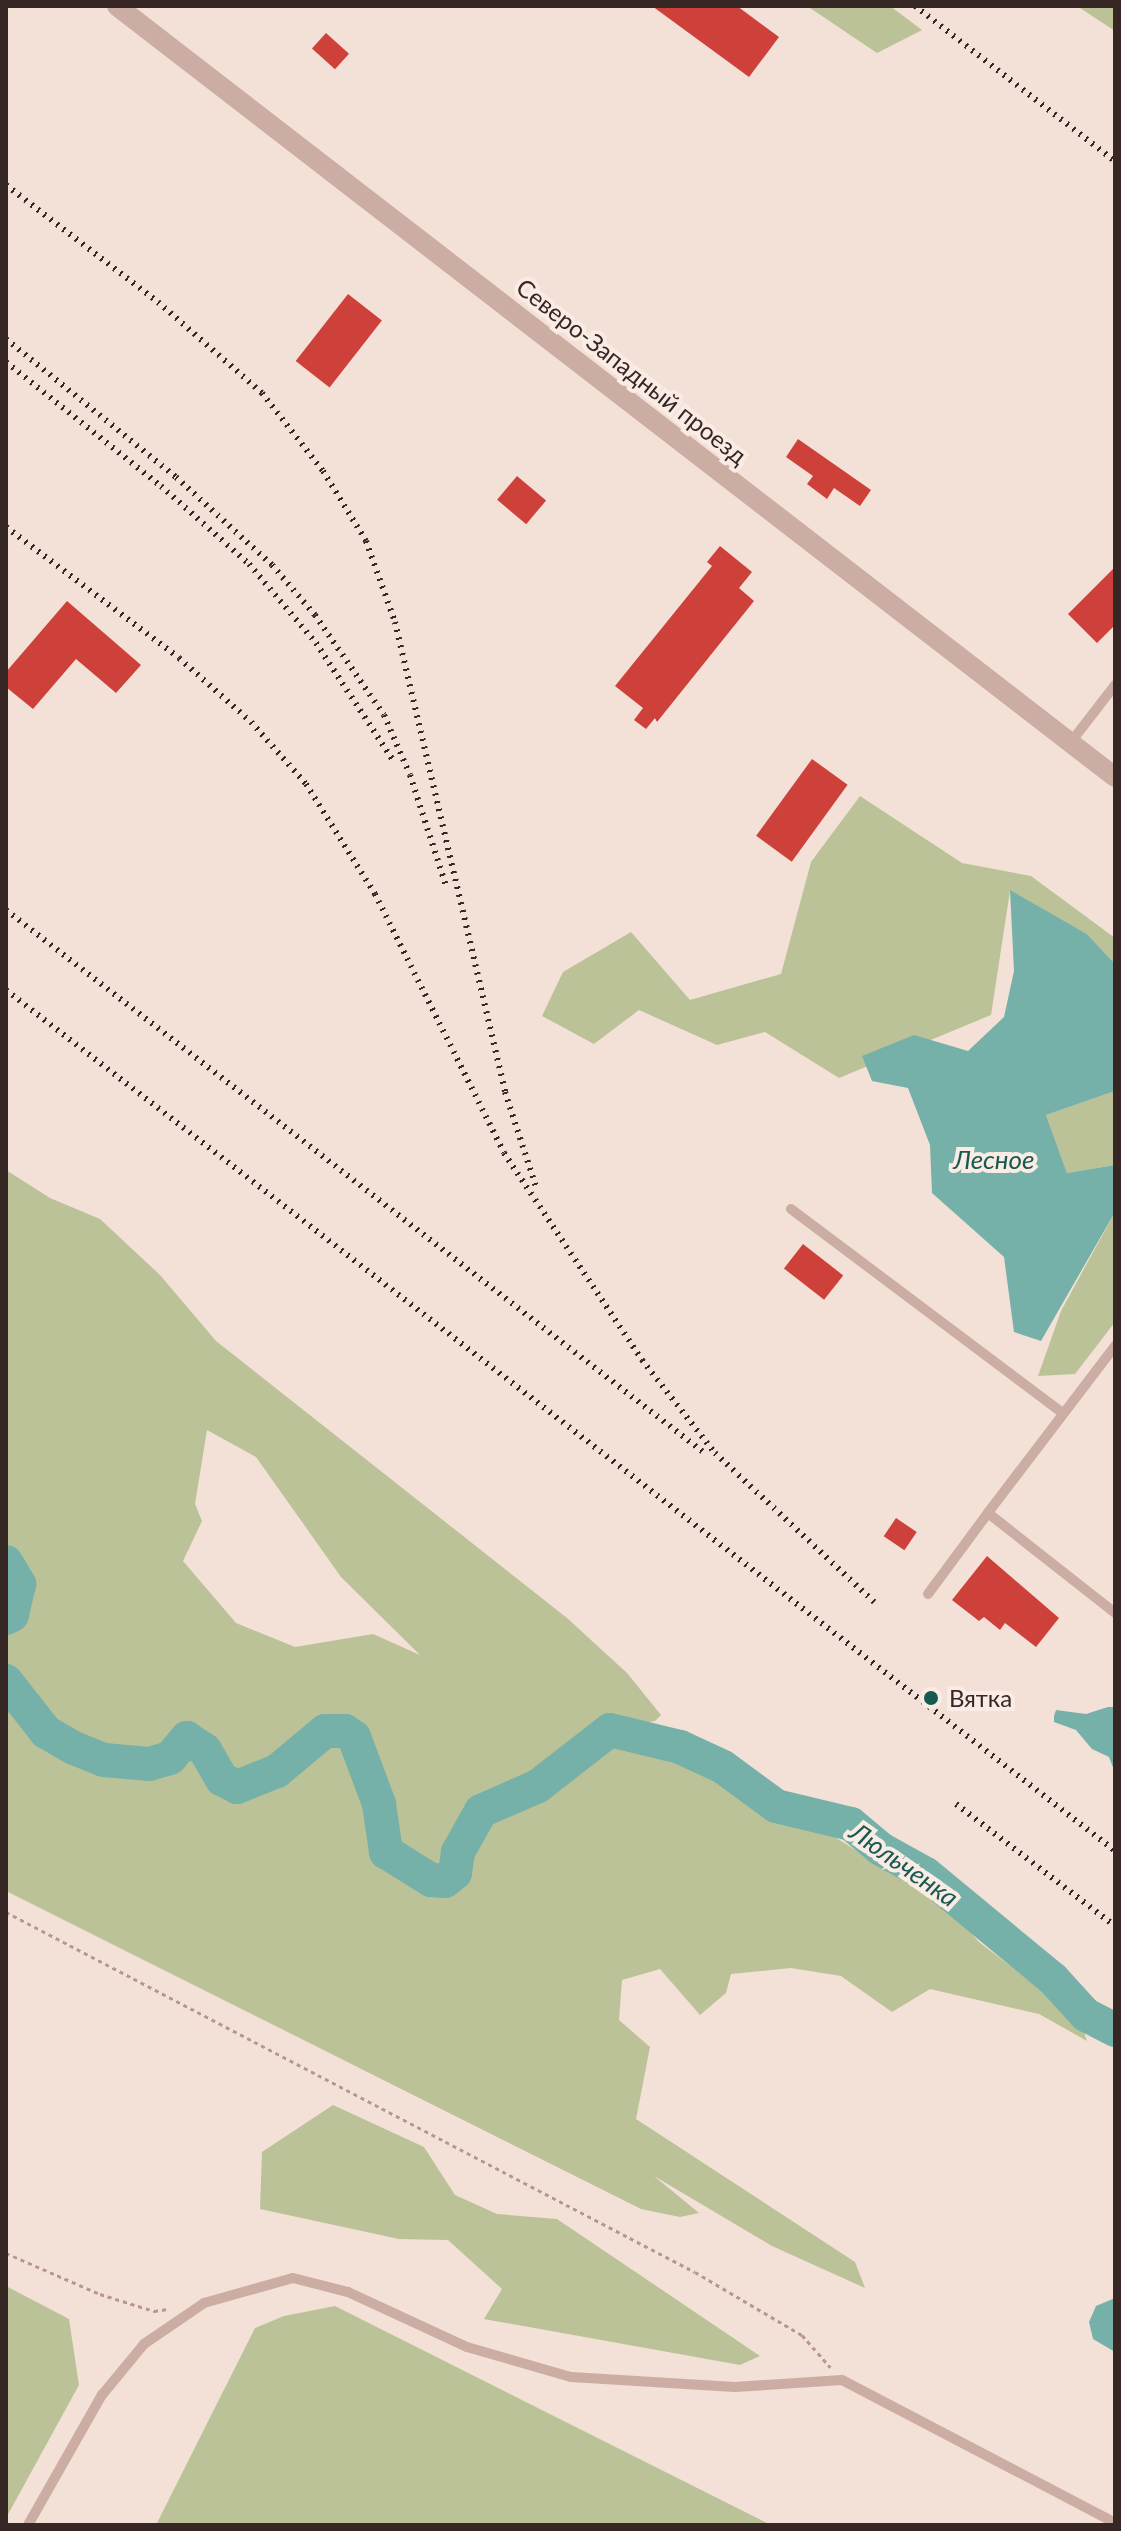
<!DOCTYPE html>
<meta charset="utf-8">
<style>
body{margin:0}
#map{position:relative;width:1121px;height:2531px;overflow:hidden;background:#f3e0d7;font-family:Lato,sans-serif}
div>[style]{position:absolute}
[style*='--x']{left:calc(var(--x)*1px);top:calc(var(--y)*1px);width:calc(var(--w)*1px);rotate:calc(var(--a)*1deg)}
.green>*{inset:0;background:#bcc297}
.water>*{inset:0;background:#75b1a8}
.river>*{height:34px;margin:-17px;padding:0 17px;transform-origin:17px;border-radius:17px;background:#75b1a8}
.building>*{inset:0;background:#ce413a;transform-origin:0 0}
.path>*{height:3px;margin-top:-1.5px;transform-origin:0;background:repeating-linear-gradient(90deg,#b7978d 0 4px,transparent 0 8px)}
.lane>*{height:10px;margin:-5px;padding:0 5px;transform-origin:5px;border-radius:5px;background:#cbada3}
.street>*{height:20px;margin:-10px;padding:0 10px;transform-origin:10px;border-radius:10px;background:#cbada3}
.rail>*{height:6px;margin-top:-3px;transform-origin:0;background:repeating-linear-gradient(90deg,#362725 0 2px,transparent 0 8px)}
.dots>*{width:22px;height:22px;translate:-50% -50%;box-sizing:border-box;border:4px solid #faece4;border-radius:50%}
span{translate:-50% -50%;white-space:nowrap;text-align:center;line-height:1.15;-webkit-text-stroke:8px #faece4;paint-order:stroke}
.street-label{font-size:24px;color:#362725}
.poi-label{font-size:24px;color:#362725}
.left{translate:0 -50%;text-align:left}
.water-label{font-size:26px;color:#185a51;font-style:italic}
.frame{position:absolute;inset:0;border:8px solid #362725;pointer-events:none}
</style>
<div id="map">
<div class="green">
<i style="clip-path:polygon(807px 6px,890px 6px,922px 30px,877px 53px)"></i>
<i style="clip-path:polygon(1077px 6px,1115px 6px,1115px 31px)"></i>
<i style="clip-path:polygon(860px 796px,962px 863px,1031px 876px,1115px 938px,1115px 964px,1087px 934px,1010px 891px,991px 1015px,839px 1078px,765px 1032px,717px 1045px,639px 1010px,594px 1044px,542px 1016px,563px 972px,631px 932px,690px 1000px,781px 974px,811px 862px)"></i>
<i style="clip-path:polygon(1115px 1091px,1115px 1165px,1067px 1173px,1046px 1115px)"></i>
<i style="clip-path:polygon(evenodd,6px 1170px,50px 1198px,100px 1219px,160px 1275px,216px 1341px,567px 1618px,627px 1673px,661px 1715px,655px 1721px,625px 1726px,625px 1736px,635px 1747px,702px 1771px,833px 1836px,949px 1908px,979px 1942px,1080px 2020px,1087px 2041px,1039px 2014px,930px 1989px,892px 2012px,841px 1976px,791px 1968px,731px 1974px,726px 1993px,700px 2015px,660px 1969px,622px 1980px,619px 2020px,650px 2047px,636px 2119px,855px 2262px,865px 2288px,772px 2246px,654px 2176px,699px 2213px,680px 2217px,641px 2209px,6px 1891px,6px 1170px,207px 1430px,256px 1457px,341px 1577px,420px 1655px,373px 1634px,295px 1647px,236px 1623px,183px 1561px,202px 1521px,195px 1504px,207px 1430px)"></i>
<i style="clip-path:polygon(1115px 1212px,1115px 1322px,1075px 1374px,1038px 1376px,1061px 1311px)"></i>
<i style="clip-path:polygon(333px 2105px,424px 2147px,455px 2195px,497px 2214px,557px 2219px,760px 2356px,740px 2365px,484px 2319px,502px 2289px,448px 2240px,399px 2239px,260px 2209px,262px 2152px)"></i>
<i style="clip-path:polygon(6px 2286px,69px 2319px,79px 2385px,6px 2518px)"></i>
<i style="clip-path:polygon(335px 2306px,771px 2525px,156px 2525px,255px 2328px,284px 2316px)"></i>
</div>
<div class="water">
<i style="clip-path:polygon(1010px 890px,1087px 934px,1115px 964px,1115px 1091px,1046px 1115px,1067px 1173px,1115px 1165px,1115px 1212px,1041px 1341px,1014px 1332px,1004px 1257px,932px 1193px,930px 1145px,908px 1088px,872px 1081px,862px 1056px,914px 1035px,968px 1051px,1004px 1017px,1014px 971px)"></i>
<i style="clip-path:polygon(1108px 1707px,1115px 1707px,1114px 1770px,1109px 1757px,1092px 1749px,1076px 1730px,1054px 1722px,1054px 1716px,1056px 1710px,1086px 1714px)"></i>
<i style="clip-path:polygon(1115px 2298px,1115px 2352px,1093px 2339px,1089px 2322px,1096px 2306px)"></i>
</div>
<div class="river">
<i style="--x:6;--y:1562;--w:26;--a:59"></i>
<i style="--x:19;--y:1584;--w:32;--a:103"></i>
<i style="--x:12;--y:1615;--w:7;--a:153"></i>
<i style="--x:6;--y:1681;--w:65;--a:51.9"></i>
<i style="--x:46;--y:1732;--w:32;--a:30"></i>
<i style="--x:74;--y:1748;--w:32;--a:22"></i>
<i style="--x:104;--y:1760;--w:45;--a:5.1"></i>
<i style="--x:149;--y:1764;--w:22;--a:-16"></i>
<i style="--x:170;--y:1758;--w:26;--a:-50"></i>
<i style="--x:187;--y:1738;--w:22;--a:34"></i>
<i style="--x:205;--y:1750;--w:34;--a:60"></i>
<i style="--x:222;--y:1779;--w:17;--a:28"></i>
<i style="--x:237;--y:1787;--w:43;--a:-21.8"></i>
<i style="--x:277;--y:1771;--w:62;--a:-39.8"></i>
<i style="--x:325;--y:1731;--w:20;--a:0"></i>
<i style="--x:345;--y:1731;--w:11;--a:34"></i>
<i style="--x:354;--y:1737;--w:72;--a:69.5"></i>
<i style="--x:379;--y:1804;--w:49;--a:81.7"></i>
<i style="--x:386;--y:1852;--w:53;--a:31.9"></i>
<i style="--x:431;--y:1880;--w:14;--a:4"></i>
<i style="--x:445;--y:1881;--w:13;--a:-39"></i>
<i style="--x:455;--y:1873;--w:21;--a:-82"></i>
<i style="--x:458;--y:1852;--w:47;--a:-60.7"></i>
<i style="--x:481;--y:1811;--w:62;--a:-23.7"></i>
<i style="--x:538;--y:1786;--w:91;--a:-37.9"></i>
<i style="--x:610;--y:1730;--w:72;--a:13.7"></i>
<i style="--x:680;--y:1747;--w:47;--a:24.9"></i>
<i style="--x:723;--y:1767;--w:66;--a:36.3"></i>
<i style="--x:776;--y:1806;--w:77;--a:13.5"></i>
<i style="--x:851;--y:1824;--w:39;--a:40"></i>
<i style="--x:881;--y:1849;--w:51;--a:29.1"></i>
<i style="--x:926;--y:1874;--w:165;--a:39.6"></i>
<i style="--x:1053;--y:1979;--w:49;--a:47.5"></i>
<i style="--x:1086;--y:2015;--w:33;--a:27"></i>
</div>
<div class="building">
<i style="clip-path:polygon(652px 6px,737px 6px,779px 37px,749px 77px)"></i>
<i style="left:326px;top:33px;width:31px;height:21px;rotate:42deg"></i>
<i style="left:348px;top:294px;width:43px;height:85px;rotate:38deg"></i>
<i style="clip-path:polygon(798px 439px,871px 490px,860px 506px,834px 488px,827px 499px,807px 484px,813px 476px,786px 457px)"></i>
<i style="left:517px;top:476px;width:38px;height:31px;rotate:40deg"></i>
<i style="clip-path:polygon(720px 546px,752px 572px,739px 588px,754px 601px,657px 722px,655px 718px,646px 729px,634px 720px,643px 708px,615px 686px,712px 566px,707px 562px)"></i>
<i style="clip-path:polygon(1115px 567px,1115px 625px,1097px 643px,1068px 614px)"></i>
<i style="clip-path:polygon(67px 601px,141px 665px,116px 693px,76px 659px,33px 709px,6px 687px,6px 672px)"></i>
<i style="left:812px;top:759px;width:44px;height:95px;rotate:36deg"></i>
<i style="left:803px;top:1244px;width:51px;height:31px;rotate:38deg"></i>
<i style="left:896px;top:1518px;width:25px;height:22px;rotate:34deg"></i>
<i style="clip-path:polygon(987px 1556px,1059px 1618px,1036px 1647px,1005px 1623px,1000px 1630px,984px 1617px,979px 1621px,952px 1600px)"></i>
</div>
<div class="path">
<i style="--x:6;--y:1912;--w:777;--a:27.59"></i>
<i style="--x:695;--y:2272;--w:124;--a:30.5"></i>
<i style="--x:802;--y:2335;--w:43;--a:48.8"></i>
<i style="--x:6;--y:2253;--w:103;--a:23.6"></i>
<i style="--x:100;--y:2294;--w:57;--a:17.5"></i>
<i style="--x:154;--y:2311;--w:14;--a:-8"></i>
</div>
<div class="lane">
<i style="--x:1071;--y:742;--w:72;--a:-52.3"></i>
<i style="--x:791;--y:1209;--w:340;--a:36.9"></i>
<i style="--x:1115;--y:1346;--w:210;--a:127.3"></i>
<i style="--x:988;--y:1513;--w:162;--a:38.2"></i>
<i style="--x:928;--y:1594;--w:101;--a:-53.5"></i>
<i style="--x:28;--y:2525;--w:150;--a:-60.4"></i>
<i style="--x:102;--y:2395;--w:66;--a:-50.5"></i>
<i style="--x:144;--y:2344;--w:73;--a:-34.3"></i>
<i style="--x:204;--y:2303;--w:92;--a:-15.7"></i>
<i style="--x:293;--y:2278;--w:57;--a:14.3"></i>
<i style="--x:348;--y:2292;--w:131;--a:24.8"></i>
<i style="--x:467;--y:2347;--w:108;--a:16.1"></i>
<i style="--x:571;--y:2377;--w:164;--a:3.5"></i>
<i style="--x:735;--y:2387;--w:107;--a:-3.7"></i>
<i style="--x:842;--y:2380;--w:308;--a:27.6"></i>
</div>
<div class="street">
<i style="--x:117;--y:6;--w:1261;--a:37.69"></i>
</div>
<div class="rail">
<i style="--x:915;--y:6;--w:253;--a:37.8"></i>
<i style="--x:6;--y:185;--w:192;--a:37.6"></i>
<i style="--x:158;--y:302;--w:138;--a:41.2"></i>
<i style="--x:262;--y:393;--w:99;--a:52"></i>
<i style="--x:323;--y:471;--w:82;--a:58.4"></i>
<i style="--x:366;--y:541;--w:86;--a:70.3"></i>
<i style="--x:395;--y:622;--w:483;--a:76.8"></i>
<i style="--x:505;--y:1092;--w:103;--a:71.9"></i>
<i style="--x:6;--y:339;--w:219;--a:39.1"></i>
<i style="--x:176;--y:477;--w:130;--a:42.5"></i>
<i style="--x:272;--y:565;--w:66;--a:49.3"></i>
<i style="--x:315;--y:615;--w:121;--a:55.4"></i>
<i style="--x:384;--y:715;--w:65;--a:66.6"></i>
<i style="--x:410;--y:775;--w:117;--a:72"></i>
<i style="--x:6;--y:362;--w:198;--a:38.7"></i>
<i style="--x:161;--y:486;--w:118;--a:41.6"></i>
<i style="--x:249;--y:564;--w:104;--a:49.7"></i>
<i style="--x:316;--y:643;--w:140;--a:56.7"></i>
<i style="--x:6;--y:527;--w:217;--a:37.1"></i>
<i style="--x:179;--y:658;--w:96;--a:41.6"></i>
<i style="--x:251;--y:722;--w:83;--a:48.4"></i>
<i style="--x:306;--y:784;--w:130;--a:57.9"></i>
<i style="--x:375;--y:894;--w:289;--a:63.5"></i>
<i style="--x:504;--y:1153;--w:249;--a:56.3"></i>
<i style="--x:642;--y:1360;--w:118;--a:51.9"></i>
<i style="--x:715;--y:1453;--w:218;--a:43.1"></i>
<i style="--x:6;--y:910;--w:882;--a:37.86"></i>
<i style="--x:6;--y:990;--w:1404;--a:37.82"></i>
<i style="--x:956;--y:1804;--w:200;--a:37.5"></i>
</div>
<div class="dots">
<i style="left:931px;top:1698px;background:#185a51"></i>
</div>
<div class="street-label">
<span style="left:632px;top:371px;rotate:38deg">Северо-Западный проезд</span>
</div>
<div class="poi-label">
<span class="left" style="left:949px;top:1698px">Вятка</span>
</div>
<div class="water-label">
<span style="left:994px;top:1160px">Лесное</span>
<span style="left:904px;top:1865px;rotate:35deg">Люльченка</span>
</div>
<div class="frame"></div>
</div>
